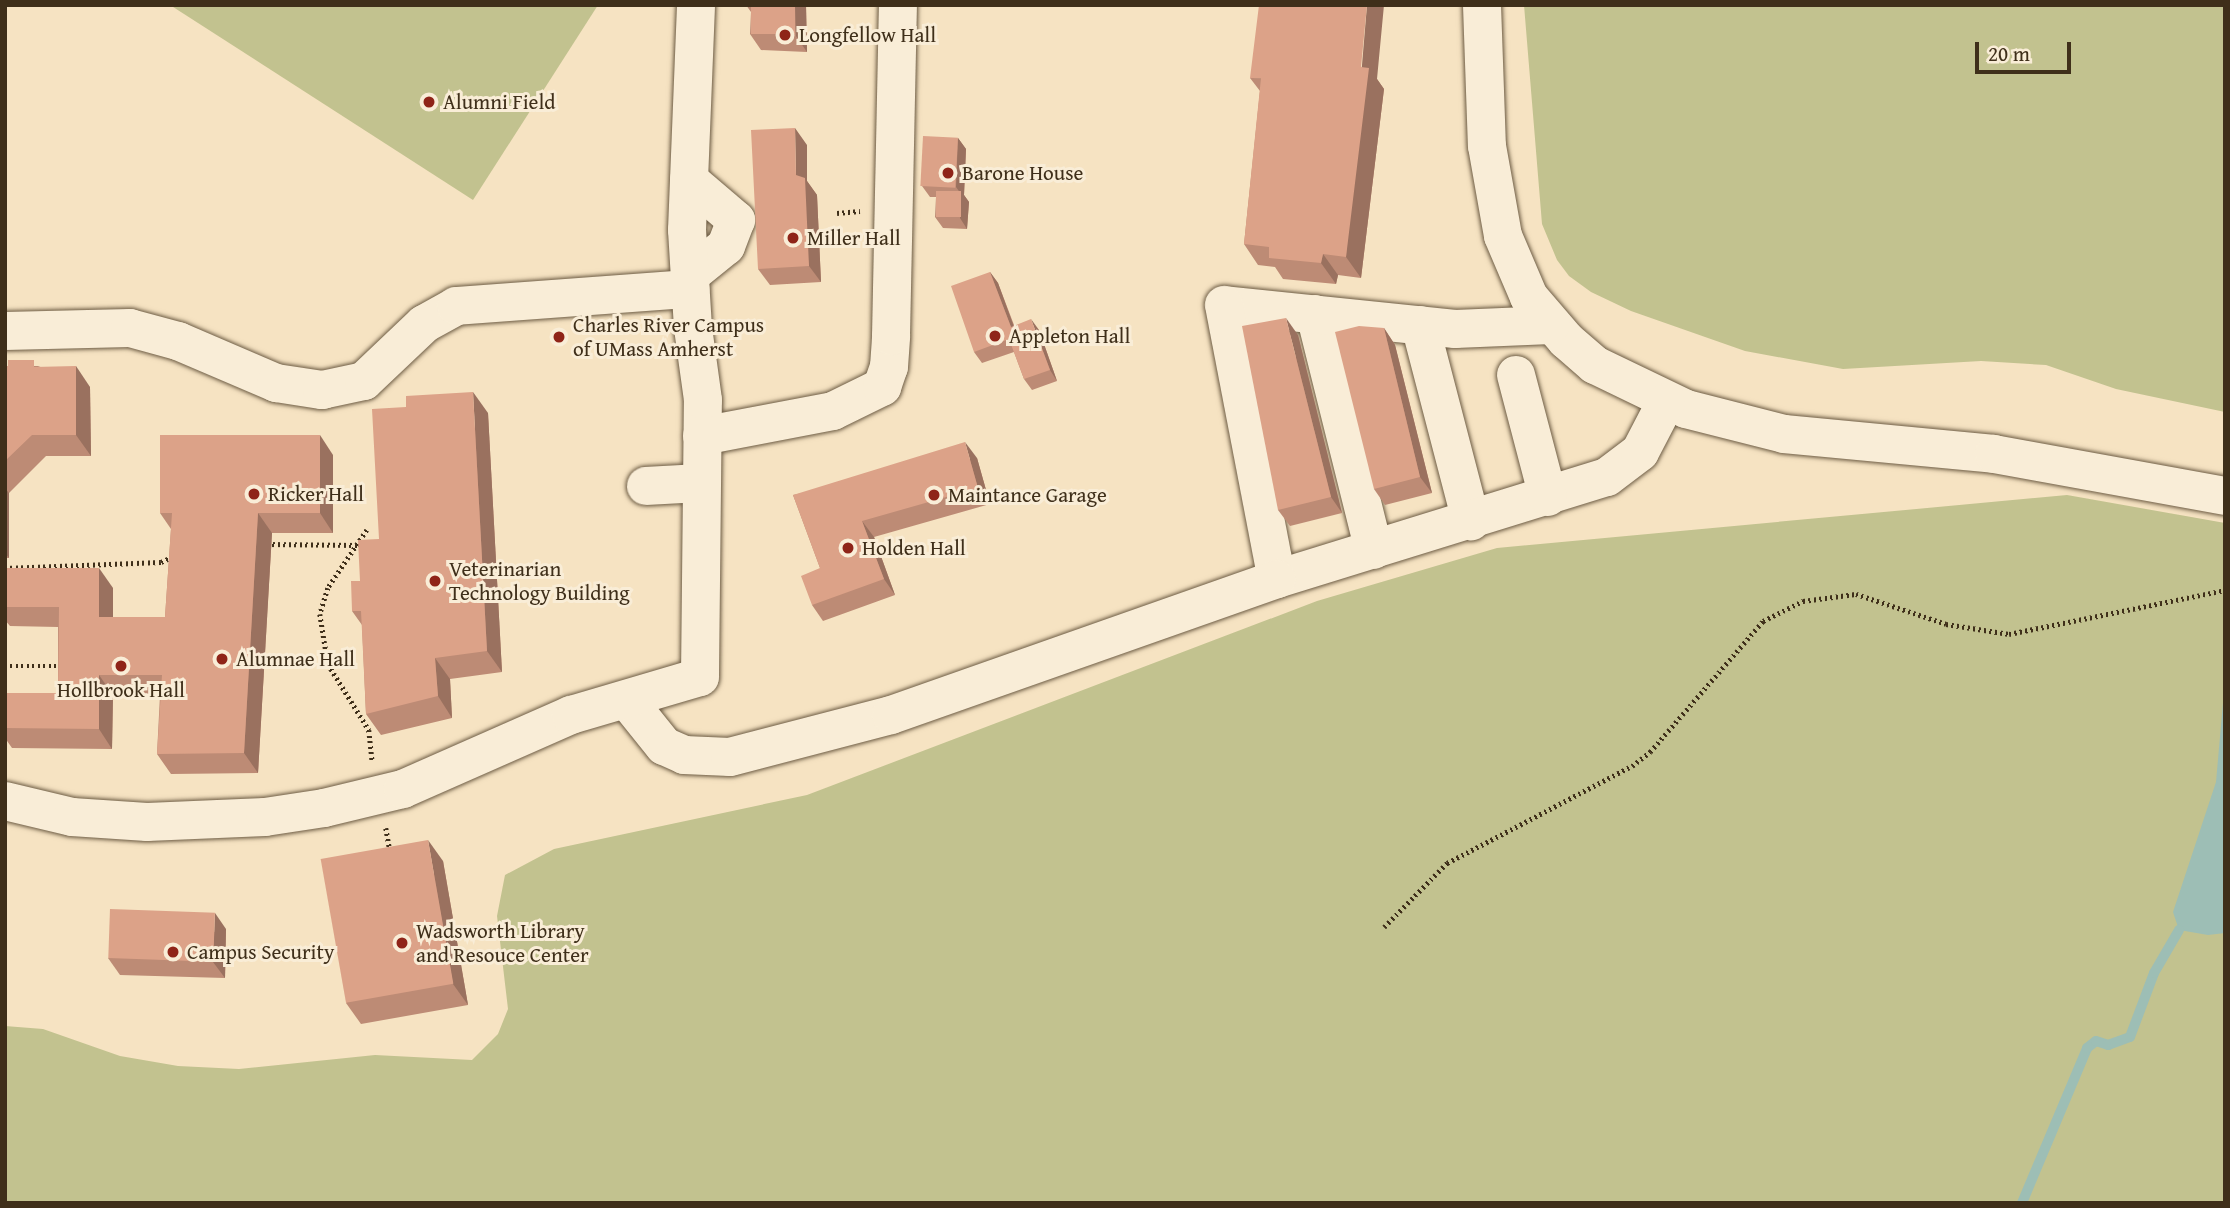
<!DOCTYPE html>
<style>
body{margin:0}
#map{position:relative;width:2230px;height:1208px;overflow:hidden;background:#f6e3c2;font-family:"Gentium Book Plus",serif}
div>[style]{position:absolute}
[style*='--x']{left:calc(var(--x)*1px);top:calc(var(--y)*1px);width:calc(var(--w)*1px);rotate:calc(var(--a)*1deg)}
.green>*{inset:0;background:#c2c28f}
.water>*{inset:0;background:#9dbeb5}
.stream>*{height:10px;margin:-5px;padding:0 5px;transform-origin:5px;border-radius:5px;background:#9dbeb5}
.path>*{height:4.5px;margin-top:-2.25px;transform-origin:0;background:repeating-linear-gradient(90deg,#3f2f1a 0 2px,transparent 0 5.5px)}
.roads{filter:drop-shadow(0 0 2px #6d5c44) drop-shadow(0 0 2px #6d5c44)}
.minor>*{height:38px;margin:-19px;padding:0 19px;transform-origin:19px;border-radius:19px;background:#f9edd7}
.wall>*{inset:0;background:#bd8b75}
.shaded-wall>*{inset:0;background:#9a715f}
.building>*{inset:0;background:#dca288;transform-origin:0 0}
.dots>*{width:19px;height:19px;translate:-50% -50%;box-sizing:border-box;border:4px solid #f9edd7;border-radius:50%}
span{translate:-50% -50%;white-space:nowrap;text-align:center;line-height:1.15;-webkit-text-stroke:6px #f9edd7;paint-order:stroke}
.poi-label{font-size:21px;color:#3f2f1a}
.left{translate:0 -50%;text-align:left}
.frame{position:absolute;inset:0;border:7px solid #3f2f1a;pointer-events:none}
.scale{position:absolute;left:1975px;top:42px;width:96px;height:32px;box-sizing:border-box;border:4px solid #3f2f1a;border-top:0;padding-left:9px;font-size:21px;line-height:24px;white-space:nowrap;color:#3f2f1a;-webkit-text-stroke:5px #f9edd7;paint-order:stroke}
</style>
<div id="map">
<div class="green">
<i style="clip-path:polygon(170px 5px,598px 5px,473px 200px)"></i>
<i style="clip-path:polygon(1524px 5px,2225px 5px,2225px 412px,2116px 389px,2046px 365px,1981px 361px,1843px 369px,1745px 351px,1631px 311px,1591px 292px,1569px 276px,1557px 260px,1542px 224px)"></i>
<i style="clip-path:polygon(2067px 495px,2225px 523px,2225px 1203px,5px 1203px,5px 1026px,43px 1029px,120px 1056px,178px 1066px,239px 1069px,375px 1055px,472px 1060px,498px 1034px,508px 1009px,497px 916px,505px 875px,554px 849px,807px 795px,1317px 601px,1497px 548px)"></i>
</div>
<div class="water">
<i style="clip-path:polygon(2225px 680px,2225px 933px,2208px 935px,2179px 930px,2173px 912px,2216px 782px)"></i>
</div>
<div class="stream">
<i style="--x:2022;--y:1203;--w:168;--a:-67.2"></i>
<i style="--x:2087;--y:1048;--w:11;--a:-38"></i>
<i style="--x:2096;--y:1041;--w:13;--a:18"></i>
<i style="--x:2108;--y:1045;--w:23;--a:-20"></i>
<i style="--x:2130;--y:1037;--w:68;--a:-69.4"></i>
<i style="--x:2154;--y:973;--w:50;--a:-59.8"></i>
</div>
<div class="path">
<i style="--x:837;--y:213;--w:23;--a:-5"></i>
<i style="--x:367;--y:530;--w:70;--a:123.9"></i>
<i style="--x:328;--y:588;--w:27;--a:107"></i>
<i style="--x:320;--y:614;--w:51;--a:80.9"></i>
<i style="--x:328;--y:664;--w:78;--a:58.2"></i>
<i style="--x:369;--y:730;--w:31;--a:84"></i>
<i style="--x:267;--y:544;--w:91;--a:0.6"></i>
<i style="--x:5;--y:568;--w:156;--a:-2.2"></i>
<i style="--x:161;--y:562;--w:14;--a:-25"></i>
<i style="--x:5;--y:666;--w:56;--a:0"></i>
<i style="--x:386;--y:828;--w:22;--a:80"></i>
<i style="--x:1384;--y:927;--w:90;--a:-45.5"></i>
<i style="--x:1447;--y:863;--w:209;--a:-27.7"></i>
<i style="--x:1632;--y:766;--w:23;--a:-38"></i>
<i style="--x:1650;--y:752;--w:173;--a:-49.2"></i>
<i style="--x:1763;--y:621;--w:45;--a:-26.6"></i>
<i style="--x:1803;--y:601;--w:53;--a:-7.5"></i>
<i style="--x:1856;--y:594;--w:95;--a:18.4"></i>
<i style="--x:1946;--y:624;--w:64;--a:9"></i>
<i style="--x:2009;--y:634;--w:220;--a:-11.5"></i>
</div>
<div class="roads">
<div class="minor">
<i style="--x:1482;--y:5;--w:141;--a:88"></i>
<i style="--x:1487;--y:146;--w:91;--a:79.9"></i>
<i style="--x:1503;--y:236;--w:66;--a:66.9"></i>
<i style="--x:1529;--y:297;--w:57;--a:49.3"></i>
<i style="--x:1566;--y:340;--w:38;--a:41"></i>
<i style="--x:1595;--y:365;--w:101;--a:25.8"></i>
<i style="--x:1686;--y:409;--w:101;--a:14.3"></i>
<i style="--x:1784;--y:434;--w:211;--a:5.4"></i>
<i style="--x:1994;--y:454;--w:235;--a:10.3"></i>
<i style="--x:689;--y:180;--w:62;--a:40.4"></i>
<i style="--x:736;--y:220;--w:28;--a:111"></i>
<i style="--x:726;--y:246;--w:46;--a:141.1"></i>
<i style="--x:1315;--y:314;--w:243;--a:76"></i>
<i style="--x:1420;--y:325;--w:203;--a:75.4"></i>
<i style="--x:1551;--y:325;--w:96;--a:177.6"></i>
<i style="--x:1455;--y:329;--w:232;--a:-174.1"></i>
<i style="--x:1224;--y:305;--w:279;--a:79.1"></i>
<i style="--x:1277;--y:579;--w:345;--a:-17.2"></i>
<i style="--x:1607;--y:477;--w:41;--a:-37.1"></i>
<i style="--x:1640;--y:452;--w:56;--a:-62.5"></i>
<i style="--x:5;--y:331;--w:125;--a:-1.4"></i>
<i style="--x:130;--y:328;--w:50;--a:15.2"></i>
<i style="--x:178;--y:341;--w:107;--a:23.2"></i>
<i style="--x:276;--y:383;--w:47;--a:8.7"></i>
<i style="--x:322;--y:390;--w:43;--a:-12.1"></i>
<i style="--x:364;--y:381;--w:83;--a:-43.5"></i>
<i style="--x:424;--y:324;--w:37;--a:-29"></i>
<i style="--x:456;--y:306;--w:235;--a:-4.2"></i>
<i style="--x:1516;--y:375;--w:126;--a:75.3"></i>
<i style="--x:702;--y:436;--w:133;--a:-10.8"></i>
<i style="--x:833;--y:411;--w:55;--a:-26.1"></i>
<i style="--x:882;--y:387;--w:21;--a:-71"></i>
<i style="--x:889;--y:367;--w:31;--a:-86"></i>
<i style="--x:891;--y:336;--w:331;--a:-88.8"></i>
<i style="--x:646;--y:486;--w:54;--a:-3.2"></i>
<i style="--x:627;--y:700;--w:59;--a:51.2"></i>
<i style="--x:664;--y:746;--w:22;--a:24"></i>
<i style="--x:684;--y:755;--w:46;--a:2.5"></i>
<i style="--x:730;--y:757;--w:166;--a:-14.6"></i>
<i style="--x:891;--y:715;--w:409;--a:-19.4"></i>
<i style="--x:5;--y:801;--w:69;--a:13.4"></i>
<i style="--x:72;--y:817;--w:75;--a:3.8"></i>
<i style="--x:147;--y:822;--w:118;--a:-2.4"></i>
<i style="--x:265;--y:817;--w:60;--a:-8.7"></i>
<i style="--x:324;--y:808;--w:81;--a:-13.5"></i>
<i style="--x:403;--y:789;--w:184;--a:-23.8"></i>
<i style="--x:571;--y:715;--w:134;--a:-16.4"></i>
<i style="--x:700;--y:677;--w:277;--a:-89.4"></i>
<i style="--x:703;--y:400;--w:73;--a:-97.9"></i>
<i style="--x:693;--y:328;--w:98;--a:-93.5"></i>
<i style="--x:687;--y:230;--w:225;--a:-87.7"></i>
</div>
</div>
<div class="wall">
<i style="clip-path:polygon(746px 5px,806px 5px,807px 52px,761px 50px,750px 34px,751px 12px)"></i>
<i style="clip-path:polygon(1250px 78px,1377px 79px,1384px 89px,1361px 278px,1338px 275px,1336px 284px,1283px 279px,1275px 267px,1258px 265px,1244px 244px,1260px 91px)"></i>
<i style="clip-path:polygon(958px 138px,966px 149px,964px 195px,969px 202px,967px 229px,943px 228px,935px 217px,936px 197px,930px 197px,922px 186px)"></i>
<i style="clip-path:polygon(807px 145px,807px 181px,817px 195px,821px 282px,770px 285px,758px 269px)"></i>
<i style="clip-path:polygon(990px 272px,998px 283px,1014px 325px,1039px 330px,1057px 381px,1032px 390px,1024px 379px,1014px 352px,982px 363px,974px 352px)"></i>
<i style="clip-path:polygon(1384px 328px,1395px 345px,1432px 493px,1385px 505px,1374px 489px)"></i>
<i style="clip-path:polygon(1298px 335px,1342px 513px,1290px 526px,1278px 510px)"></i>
<i style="clip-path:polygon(5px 366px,38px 366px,90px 387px,91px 456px,46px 456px,9px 493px,9px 558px,5px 558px)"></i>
<i style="clip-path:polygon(488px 413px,502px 672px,450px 679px,452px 718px,381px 735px,366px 714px,362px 625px,352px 611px,360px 581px,379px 539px)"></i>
<i style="clip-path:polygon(333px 455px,333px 533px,272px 533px,258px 773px,171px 774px,157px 754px,160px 695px,113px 695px,112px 749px,12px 748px,5px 738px,5px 693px,58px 693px,58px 627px,10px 626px,5px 620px,5px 568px,113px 588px,113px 617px,165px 617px,171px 529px,160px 513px)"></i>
<i style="clip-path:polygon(977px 458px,990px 504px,874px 537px,895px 595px,823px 621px,812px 605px,820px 568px,793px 495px)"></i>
<i style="clip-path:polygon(443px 861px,468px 1005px,361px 1024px,346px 1003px)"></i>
<i style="clip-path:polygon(226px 929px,225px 978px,120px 975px,108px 958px)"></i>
</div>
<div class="shaded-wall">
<i style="clip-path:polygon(795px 5px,806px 5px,807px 52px,796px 36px)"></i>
<i style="clip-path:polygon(1367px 5px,1384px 5px,1377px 79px,1384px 89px,1361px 278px,1346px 257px)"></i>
<i style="clip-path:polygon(795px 128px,807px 145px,807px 181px,817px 195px,821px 282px,809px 266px,796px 175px)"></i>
<i style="clip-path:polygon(958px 138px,966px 149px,964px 195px,969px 202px,967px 229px,960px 218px,961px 194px,956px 187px)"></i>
<i style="clip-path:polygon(1323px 254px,1338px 275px,1336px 284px,1321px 263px)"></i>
<i style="clip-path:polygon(990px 272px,998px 283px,1018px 338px,1011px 327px)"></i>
<i style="clip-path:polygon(1286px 318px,1298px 335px,1342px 513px,1331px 497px)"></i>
<i style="clip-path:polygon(1031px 319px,1039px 330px,1057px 381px,1050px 370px)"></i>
<i style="clip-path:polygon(1384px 328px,1395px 345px,1432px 493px,1420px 477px)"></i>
<i style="clip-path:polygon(76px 366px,90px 387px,91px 456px,76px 435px)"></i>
<i style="clip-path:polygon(473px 392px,488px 413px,502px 672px,487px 651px)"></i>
<i style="clip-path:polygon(320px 435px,333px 455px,333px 533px,320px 513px)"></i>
<i style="clip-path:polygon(965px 442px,977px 458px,990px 504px,978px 488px)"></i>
<i style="clip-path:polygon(5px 488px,9px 493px,9px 558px,5px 553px)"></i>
<i style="clip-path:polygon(258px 513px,272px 533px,258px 773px,244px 753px)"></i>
<i style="clip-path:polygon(862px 521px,874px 537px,895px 595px,884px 579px)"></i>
<i style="clip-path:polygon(99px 568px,113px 588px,113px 636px,99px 617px)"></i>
<i style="clip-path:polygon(435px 658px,450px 679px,452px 718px,438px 696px)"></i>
<i style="clip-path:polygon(99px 675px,113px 695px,112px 749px,99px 729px)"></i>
<i style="clip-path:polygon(428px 840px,443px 861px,468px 1005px,453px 984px)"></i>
<i style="clip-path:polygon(215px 913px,226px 929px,225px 978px,213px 962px)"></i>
</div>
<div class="building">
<i style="left:751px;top:5px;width:44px;height:29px"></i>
<i style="clip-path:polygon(1259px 5px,1367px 5px,1361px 67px,1369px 68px,1346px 257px,1323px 254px,1321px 263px,1269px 258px,1269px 247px,1244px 244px,1261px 78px,1250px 78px)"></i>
<i style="clip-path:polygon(795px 128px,796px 175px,805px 178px,809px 266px,758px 269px,751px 130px)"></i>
<i style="left:923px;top:136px;width:35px;height:50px;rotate:3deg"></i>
<i style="left:936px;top:191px;width:25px;height:26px"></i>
<i style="clip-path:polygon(990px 272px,1011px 327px,1031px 319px,1050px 370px,1024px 379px,1009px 339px,974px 352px,951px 286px)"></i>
<i style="clip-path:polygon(1286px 318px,1331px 497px,1278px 510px,1242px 326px)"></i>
<i style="clip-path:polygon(1359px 326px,1384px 328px,1420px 477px,1374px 489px,1335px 332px)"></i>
<i style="clip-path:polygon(8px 360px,34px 360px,34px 367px,76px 366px,76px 435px,32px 435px,5px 461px,5px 366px,8px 366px)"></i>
<i style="clip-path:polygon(473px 392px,487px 651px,435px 658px,438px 696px,366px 714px,361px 611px,352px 611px,351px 581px,360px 581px,358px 540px,379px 539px,372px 409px,406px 407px,406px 396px)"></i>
<i style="clip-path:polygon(160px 435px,320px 435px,320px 513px,258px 513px,244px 753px,157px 754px,162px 675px,99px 675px,99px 729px,5px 728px,5px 693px,58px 693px,59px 607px,5px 607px,5px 568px,99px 568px,99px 617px,165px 617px,172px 513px,160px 513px)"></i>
<i style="clip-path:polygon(965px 442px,978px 488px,862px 521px,884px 579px,812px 605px,801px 576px,820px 568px,793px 495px)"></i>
<i style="left:428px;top:840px;width:146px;height:109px;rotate:80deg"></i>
<i style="left:110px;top:909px;width:105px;height:49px;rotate:2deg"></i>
</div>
<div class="dots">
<i style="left:785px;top:35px;background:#8f2418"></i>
<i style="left:429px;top:102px;background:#8f2418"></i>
<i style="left:948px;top:173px;background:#8f2418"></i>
<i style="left:793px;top:238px;background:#8f2418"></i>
<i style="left:995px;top:336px;background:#8f2418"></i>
<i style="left:559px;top:337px;background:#8f2418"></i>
<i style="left:254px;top:494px;background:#8f2418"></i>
<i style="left:934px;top:495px;background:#8f2418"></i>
<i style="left:848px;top:548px;background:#8f2418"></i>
<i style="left:435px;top:581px;background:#8f2418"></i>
<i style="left:222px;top:659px;background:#8f2418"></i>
<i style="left:121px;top:666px;background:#8f2418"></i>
<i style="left:402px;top:943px;background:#8f2418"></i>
<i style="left:173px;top:952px;background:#8f2418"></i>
</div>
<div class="poi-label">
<span class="left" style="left:799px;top:35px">Longfellow Hall</span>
<span class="left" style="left:443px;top:102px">Alumni Field</span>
<span class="left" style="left:962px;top:173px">Barone House</span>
<span class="left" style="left:807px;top:238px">Miller Hall</span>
<span class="left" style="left:573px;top:337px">Charles River Campus<br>of UMass Amherst</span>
<span class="left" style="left:1009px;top:336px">Appleton Hall</span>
<span class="left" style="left:268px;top:494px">Ricker Hall</span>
<span class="left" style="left:948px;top:495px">Maintance Garage</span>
<span class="left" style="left:862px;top:548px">Holden Hall</span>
<span class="left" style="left:449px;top:581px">Veterinarian<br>Technology Building</span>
<span class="left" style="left:236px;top:659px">Alumnae Hall</span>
<span style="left:121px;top:690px">Hollbrook Hall</span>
<span class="left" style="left:416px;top:943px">Wadsworth Library<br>and Resouce Center</span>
<span class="left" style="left:187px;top:952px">Campus Security</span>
</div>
<div class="frame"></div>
<div class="scale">20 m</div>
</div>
